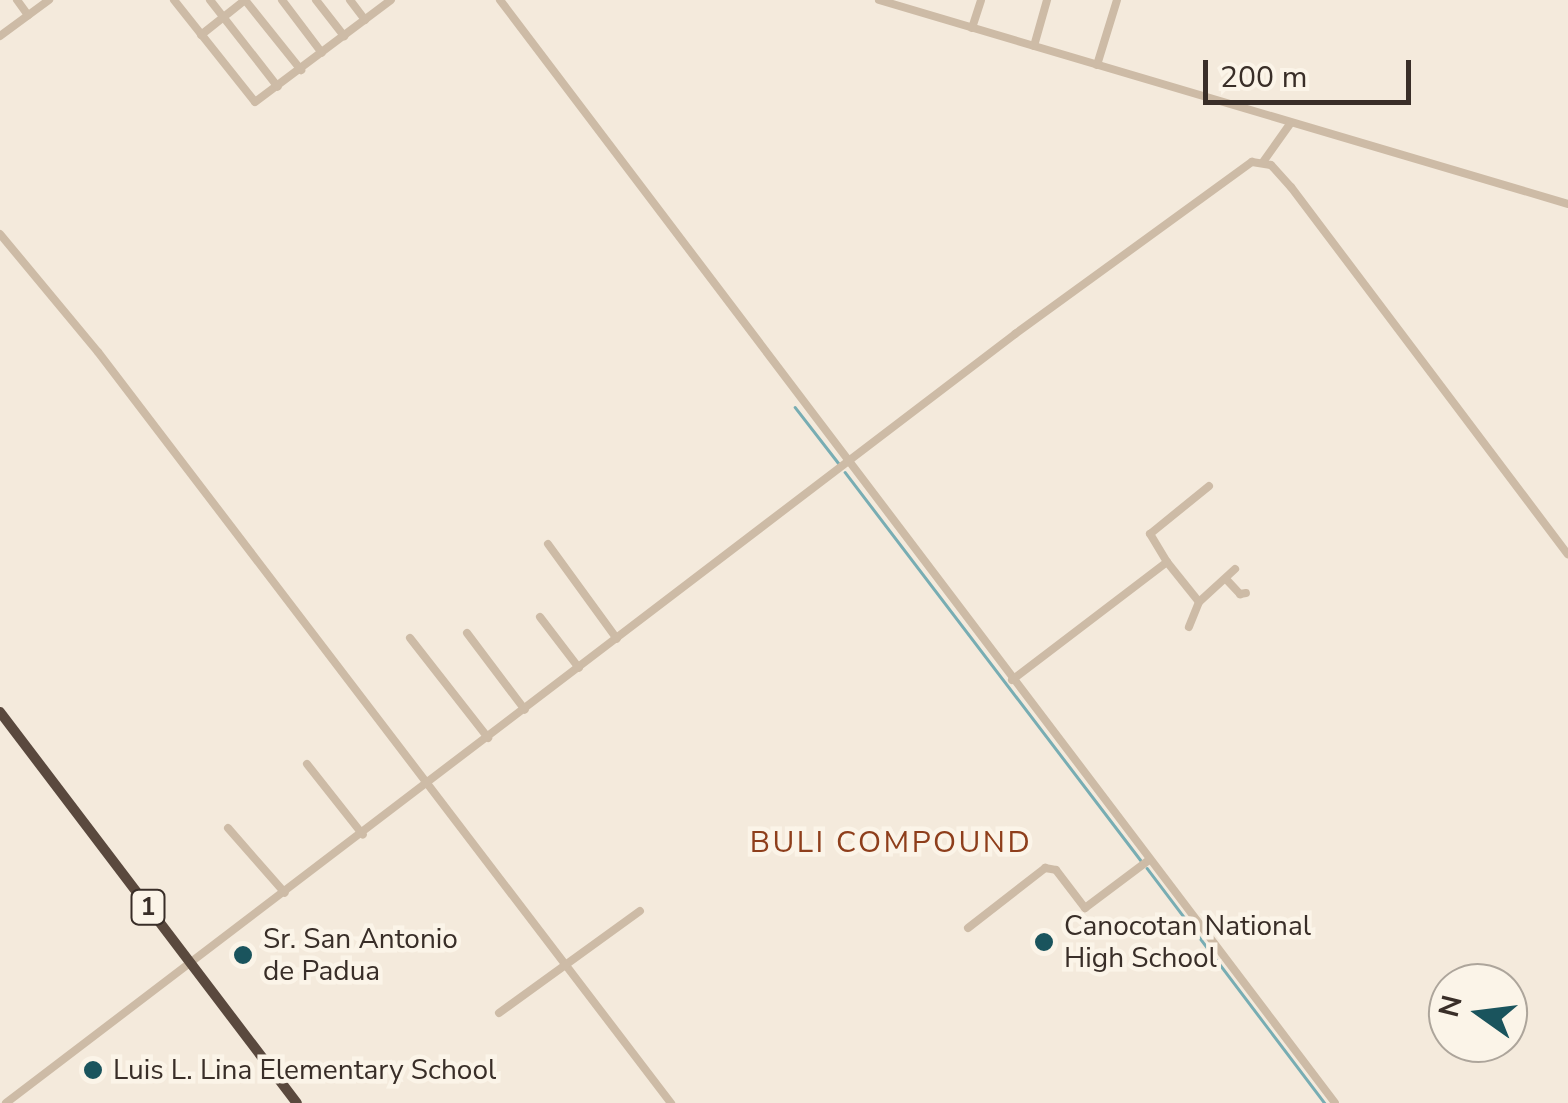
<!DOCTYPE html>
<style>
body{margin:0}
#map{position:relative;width:1568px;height:1103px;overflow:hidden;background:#f4eadc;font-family:"Nunito Sans",sans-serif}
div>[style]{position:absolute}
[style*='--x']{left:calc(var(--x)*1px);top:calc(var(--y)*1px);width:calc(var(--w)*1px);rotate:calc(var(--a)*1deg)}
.stream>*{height:2.5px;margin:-1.25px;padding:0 1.25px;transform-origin:1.25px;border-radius:1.25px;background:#78adb3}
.minor>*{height:8px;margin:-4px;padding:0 4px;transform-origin:4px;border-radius:4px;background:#cdbba6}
.highway>*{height:10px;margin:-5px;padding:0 5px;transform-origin:5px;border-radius:5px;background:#5a493e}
.dots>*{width:28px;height:28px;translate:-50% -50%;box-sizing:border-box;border:5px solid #fbf4e8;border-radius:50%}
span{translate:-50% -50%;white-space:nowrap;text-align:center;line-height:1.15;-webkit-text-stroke:9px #fbf4e8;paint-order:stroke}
.shield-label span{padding:2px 8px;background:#fbf4e8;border:2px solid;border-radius:8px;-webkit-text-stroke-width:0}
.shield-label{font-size:25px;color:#392e28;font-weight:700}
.poi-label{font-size:28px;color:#392e28}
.left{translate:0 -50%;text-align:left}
.neighbourhood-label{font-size:30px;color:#8e3e1b;letter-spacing:2.5px}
.north{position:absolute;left:1428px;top:963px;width:100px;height:100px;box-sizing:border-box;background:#fbf4e8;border:2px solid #ada59b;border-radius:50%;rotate:284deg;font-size:28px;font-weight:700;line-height:40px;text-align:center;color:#392e28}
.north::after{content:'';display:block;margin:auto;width:35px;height:45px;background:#1a545d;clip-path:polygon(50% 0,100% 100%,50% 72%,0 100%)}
.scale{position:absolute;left:1203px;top:60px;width:208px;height:45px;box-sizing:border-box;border:5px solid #392e28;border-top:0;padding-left:12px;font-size:30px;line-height:35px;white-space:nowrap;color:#392e28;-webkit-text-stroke:8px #fbf4e8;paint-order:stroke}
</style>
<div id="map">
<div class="stream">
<i style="--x:795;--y:407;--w:73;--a:52.2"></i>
<i style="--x:845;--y:472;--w:488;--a:52.7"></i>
<i style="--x:1147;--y:868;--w:295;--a:52.9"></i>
</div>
<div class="minor">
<i style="--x:17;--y:0;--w:19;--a:54"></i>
<i style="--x:174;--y:0;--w:130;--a:51.5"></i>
<i style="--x:255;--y:102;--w:170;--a:-36.9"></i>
<i style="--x:210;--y:0;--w:110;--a:52"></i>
<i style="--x:245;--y:0;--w:90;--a:51.3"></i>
<i style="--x:282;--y:0;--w:66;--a:53"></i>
<i style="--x:316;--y:0;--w:46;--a:52.1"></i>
<i style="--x:350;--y:0;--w:25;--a:53"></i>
<i style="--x:500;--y:0;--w:1383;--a:52.87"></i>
<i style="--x:879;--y:0;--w:719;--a:16.49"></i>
<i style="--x:972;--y:28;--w:29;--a:-72"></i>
<i style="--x:201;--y:35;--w:56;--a:-38.5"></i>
<i style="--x:0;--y:36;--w:61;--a:-36.3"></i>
<i style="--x:1034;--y:46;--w:48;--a:-74.2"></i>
<i style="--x:1097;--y:65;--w:68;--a:-72.9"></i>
<i style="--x:1263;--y:162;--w:47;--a:-54.6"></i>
<i style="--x:0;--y:234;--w:153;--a:50.3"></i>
<i style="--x:98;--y:352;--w:945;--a:52.66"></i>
<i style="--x:548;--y:544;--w:117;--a:54"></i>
<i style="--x:1167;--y:562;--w:33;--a:-121"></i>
<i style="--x:1150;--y:534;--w:76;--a:-39.1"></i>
<i style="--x:1226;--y:579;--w:21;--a:47"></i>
<i style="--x:1240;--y:594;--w:6;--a:-9"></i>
<i style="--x:1199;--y:602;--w:49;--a:-42.5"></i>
<i style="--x:540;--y:617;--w:64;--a:52.6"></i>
<i style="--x:467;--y:633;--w:96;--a:53"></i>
<i style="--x:410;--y:638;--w:127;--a:52"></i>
<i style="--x:1012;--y:680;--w:195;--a:-37.3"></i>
<i style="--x:1167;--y:562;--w:51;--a:51.3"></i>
<i style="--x:1199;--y:602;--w:27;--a:112"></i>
<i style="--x:307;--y:764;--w:90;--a:51.7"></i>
<i style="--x:228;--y:828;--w:86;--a:48.8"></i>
<i style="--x:968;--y:928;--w:98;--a:-37.9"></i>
<i style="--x:1045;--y:868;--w:11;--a:10"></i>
<i style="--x:1056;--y:870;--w:48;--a:52.7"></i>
<i style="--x:1085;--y:908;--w:80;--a:-36.9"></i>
<i style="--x:499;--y:1013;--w:174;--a:-35.9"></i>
<i style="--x:6;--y:1103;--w:1269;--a:-37.31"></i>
<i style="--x:1015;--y:334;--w:293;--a:-36"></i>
<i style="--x:1252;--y:162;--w:19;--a:9"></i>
<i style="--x:1271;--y:165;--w:30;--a:48"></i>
<i style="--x:1291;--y:187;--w:460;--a:53"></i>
</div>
<div class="highway">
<i style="--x:0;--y:712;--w:491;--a:52.8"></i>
</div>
<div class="dots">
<i style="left:1044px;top:942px;background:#1a545d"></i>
<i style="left:243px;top:955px;background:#1a545d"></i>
<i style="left:93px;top:1070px;background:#1a545d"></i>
</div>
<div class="shield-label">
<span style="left:148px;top:907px">1</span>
</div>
<div class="poi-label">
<span class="left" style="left:1064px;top:942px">Canocotan National<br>High School</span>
<span class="left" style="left:263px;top:955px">Sr. San Antonio<br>de Padua</span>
<span class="left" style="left:113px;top:1070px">Luis L. Lina Elementary School</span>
</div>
<div class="neighbourhood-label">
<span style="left:891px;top:843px">BULI COMPOUND</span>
</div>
<div class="north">N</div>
<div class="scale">200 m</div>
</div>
